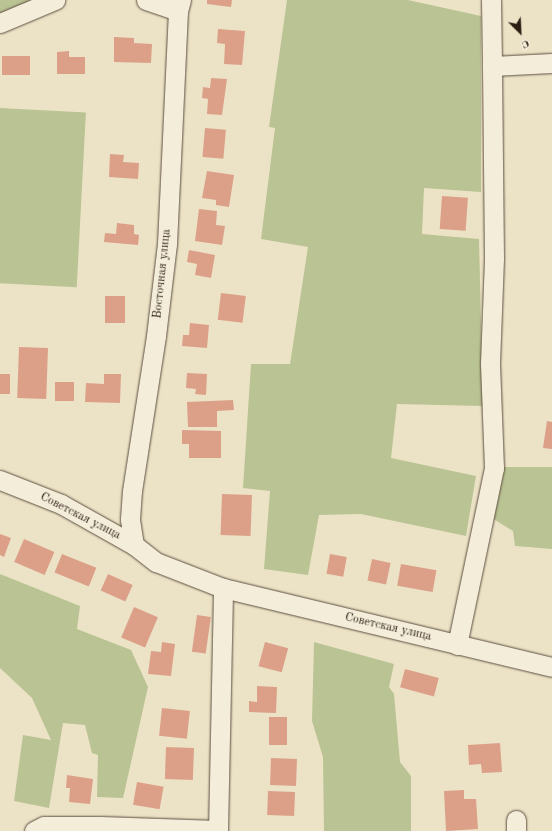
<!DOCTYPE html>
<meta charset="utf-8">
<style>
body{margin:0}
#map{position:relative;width:552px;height:831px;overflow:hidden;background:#ece3c6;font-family:"Old Standard TT",serif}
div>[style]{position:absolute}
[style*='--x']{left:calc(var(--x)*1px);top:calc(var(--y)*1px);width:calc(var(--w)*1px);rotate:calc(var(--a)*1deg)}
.green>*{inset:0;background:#bac393;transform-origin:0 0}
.building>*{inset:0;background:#dca089;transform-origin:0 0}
.roads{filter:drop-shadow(0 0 1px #5d4e40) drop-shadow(0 0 1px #5d4e40)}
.minor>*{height:19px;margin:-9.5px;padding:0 9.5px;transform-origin:9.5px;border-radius:9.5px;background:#f3edda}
span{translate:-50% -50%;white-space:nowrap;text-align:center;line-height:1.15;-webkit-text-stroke:3px #f3edda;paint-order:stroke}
.street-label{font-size:12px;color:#2d1c13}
.north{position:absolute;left:500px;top:12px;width:40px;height:40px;-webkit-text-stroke:3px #f3edda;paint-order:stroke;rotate:156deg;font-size:11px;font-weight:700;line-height:16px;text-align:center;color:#2d1c13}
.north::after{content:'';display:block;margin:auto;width:14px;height:18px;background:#2d1c13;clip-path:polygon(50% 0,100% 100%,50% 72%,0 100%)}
</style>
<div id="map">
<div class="green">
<i style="clip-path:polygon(0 0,34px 0,0 14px)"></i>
<i style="clip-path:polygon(287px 0,408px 0,481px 16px,481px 192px,424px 188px,422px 234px,479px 239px,483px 406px,397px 404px,391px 458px,476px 476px,466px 536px,361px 514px,319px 515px,308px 575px,264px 569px,270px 491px,243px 488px,251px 364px,290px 364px,308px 247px,261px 239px,275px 128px,269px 127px)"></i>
<i style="left:0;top:108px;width:86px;height:175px;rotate:3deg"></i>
<i style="clip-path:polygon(500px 467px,552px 467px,552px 549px,515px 546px,513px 531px,492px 518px)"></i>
<i style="clip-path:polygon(0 574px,80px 606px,77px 629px,131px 650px,148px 687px,123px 798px,97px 797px,98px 755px,92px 753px,85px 725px,63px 723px,49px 808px,14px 801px,23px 735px,51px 740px,32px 698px,0 668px)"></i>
<i style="clip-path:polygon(314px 642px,394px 664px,389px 687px,394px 694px,400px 762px,411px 776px,411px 831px,324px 831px,323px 757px,312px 721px)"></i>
</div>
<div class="building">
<i style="clip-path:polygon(207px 0,232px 0,231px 7px,207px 4px)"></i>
<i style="clip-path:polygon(218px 29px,245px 31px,242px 65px,224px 64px,225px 44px,217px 43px)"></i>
<i style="clip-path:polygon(114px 37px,134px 38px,134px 43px,152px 44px,151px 63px,114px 62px)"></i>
<i style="clip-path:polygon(69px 51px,69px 57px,85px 57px,85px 74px,57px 74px,57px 52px)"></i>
<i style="left:30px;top:56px;width:19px;height:28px;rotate:90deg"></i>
<i style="clip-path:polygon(211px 78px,227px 79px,222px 115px,207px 114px,208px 99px,202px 98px,203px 87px,210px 88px)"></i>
<i style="left:205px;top:128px;width:21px;height:29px;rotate:5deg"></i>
<i style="clip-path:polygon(110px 154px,124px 155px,123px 162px,139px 163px,138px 179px,109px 177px)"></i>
<i style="clip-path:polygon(207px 171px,234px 175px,229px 207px,216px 205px,216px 200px,202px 198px)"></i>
<i style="left:442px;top:196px;width:26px;height:33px;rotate:4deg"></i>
<i style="clip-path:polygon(199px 209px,217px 211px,216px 225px,225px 226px,222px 245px,195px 241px)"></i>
<i style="clip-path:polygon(117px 223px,134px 225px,134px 234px,139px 235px,138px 245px,104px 242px,105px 233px,116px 234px)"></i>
<i style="clip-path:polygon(189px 250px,215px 255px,211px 278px,195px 275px,197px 264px,187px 262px)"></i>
<i style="left:221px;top:293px;width:25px;height:27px;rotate:7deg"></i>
<i style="left:105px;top:296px;width:20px;height:27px"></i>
<i style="clip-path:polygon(190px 323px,209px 325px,207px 348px,182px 346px,183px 335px,189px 335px)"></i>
<i style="left:19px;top:347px;width:29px;height:51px;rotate:2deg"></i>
<i style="clip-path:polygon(187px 373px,207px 374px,206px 395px,195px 394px,196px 389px,186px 388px)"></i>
<i style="left:10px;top:374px;width:20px;height:10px;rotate:90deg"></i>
<i style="clip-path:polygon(104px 374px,121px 374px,120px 403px,85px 402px,86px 383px,104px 384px)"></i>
<i style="left:55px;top:382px;width:19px;height:19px"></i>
<i style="clip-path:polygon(233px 400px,234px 410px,217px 411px,217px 427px,188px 427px,187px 402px)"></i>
<i style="clip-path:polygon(547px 421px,552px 422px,552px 449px,543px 448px)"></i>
<i style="clip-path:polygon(182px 430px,221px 431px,221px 458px,189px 458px,189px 444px,182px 444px)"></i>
<i style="left:222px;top:494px;width:30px;height:41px;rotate:2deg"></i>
<i style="clip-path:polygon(0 534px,11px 538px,4px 557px,0 555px)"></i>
<i style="left:24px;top:539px;width:33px;height:25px;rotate:23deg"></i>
<i style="left:62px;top:554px;width:37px;height:20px;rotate:22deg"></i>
<i style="left:330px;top:554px;width:17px;height:20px;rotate:10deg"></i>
<i style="left:372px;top:559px;width:19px;height:22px;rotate:12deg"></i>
<i style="left:401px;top:564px;width:36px;height:22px;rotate:10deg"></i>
<i style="left:108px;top:574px;width:27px;height:18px;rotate:24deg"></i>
<i style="left:134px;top:607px;width:26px;height:33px;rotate:23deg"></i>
<i style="left:197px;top:615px;width:14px;height:37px;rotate:8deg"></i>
<i style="clip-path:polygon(162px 642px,175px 644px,171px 676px,148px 674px,151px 651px,161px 652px)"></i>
<i style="left:265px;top:642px;width:24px;height:25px;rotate:15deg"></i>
<i style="left:405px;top:669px;width:35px;height:19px;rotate:15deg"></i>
<i style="clip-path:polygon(257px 686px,277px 687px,276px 713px,249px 712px,249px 701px,257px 702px)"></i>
<i style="left:162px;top:708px;width:28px;height:28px;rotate:6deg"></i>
<i style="left:269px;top:717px;width:18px;height:28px"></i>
<i style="clip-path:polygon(500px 743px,502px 772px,482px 773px,481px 764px,469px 765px,468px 745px)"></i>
<i style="left:166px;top:747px;width:28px;height:32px;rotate:2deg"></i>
<i style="left:271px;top:758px;width:26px;height:27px;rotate:2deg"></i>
<i style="clip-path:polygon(67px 775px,93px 779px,90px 804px,69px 802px,70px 788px,66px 788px)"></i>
<i style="left:137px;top:782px;width:27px;height:23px;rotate:10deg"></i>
<i style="clip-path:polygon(464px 790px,464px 799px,476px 799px,478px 829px,446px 831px,444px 791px)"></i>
<i style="left:268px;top:791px;width:27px;height:24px;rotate:2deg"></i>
</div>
<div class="roads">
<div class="minor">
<i style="--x:146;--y:0;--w:34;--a:19"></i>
<i style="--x:491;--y:0;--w:66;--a:89.1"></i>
<i style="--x:0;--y:23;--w:60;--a:-22.7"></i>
<i style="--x:0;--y:480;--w:66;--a:21.5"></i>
<i style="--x:61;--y:504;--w:84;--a:29.3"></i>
<i style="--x:134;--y:545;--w:28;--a:38"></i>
<i style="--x:156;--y:562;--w:72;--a:21.2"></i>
<i style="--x:223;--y:588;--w:338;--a:13.5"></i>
<i style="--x:134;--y:545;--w:26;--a:-99"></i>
<i style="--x:130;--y:519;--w:28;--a:-86"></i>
<i style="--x:132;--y:491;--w:157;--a:-81.2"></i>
<i style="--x:156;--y:336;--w:93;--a:-83.2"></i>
<i style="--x:167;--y:244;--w:233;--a:-87.3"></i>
<i style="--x:178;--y:11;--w:11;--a:-75"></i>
<i style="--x:457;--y:645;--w:181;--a:-78.2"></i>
<i style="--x:494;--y:468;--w:105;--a:-92.2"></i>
<i style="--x:490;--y:363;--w:105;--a:-87.8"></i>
<i style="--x:494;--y:258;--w:192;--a:-90.6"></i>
<i style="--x:492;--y:66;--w:60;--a:-2.9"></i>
<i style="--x:516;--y:820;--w:11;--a:90"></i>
<i style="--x:34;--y:831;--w:11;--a:-27"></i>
<i style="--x:44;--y:826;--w:56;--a:0"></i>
<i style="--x:100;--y:826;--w:118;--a:1.9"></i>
<i style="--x:218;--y:831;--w:243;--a:-88.8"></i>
</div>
</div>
<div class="street-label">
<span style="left:163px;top:274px;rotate:-84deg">Восточная улица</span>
<span style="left:80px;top:517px;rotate:27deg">Советская улица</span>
<span style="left:388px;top:628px;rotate:13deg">Советская улица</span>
</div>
<div class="north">С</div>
</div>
